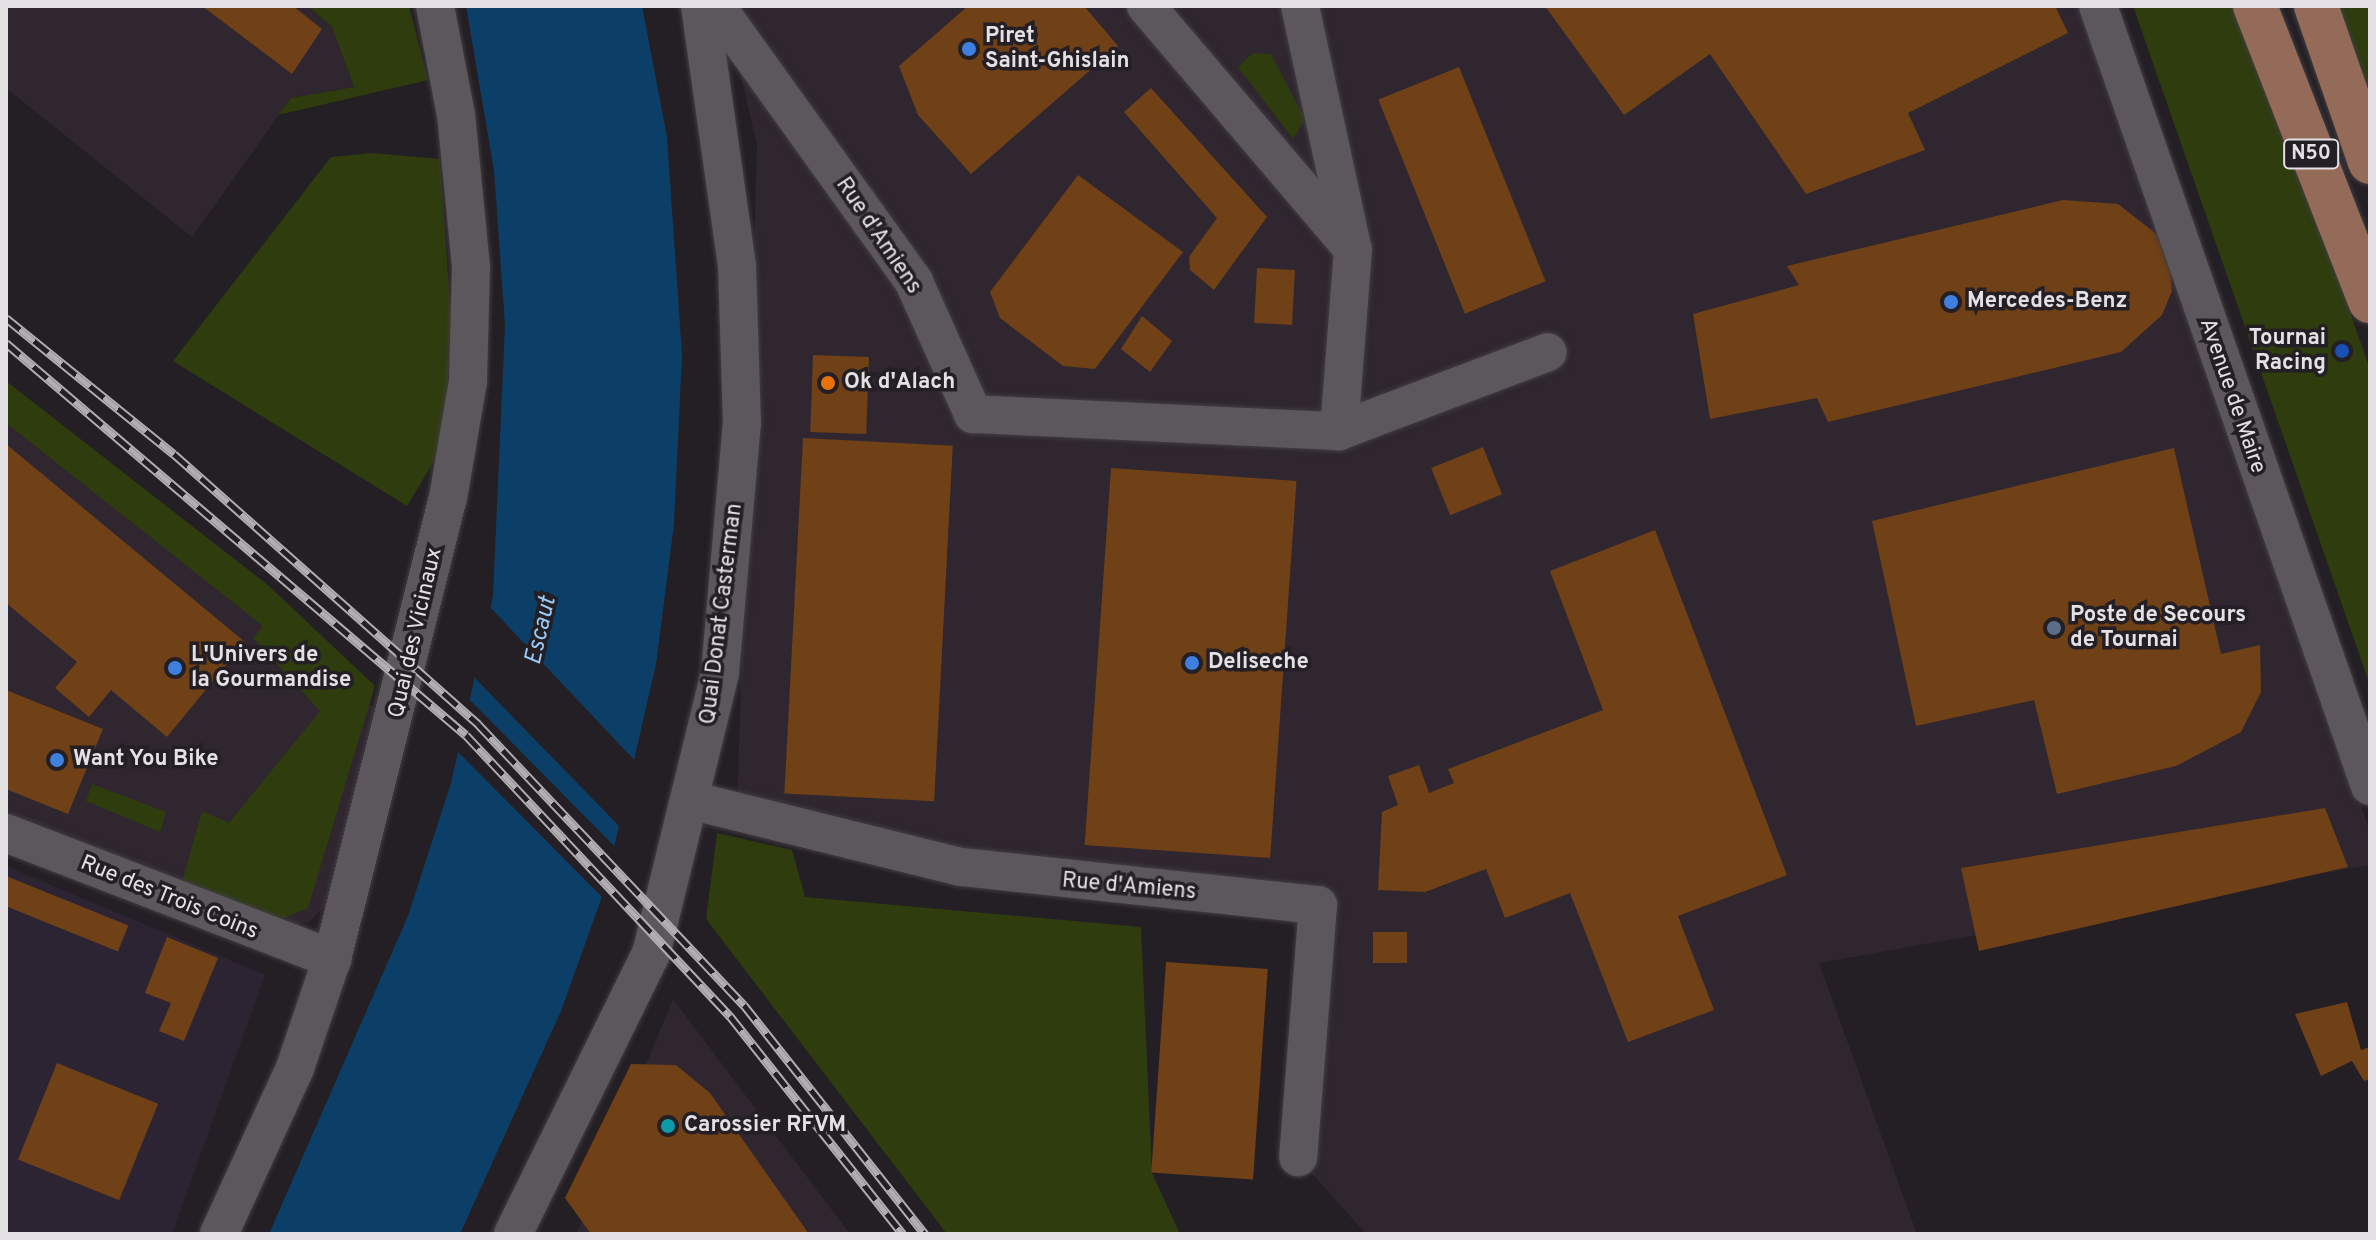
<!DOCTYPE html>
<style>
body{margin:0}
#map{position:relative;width:2376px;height:1240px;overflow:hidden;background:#241f24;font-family:Overpass,sans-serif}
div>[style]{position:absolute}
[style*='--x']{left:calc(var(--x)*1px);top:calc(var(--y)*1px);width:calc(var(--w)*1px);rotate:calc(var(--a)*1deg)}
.commercial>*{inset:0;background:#2d2433}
.built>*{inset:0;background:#2f2630}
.green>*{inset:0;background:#2e3c0e}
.water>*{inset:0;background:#0c3f67}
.pier>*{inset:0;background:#241f24}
.building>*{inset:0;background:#704016;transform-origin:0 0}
.roads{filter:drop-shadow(0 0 2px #413d41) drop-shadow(0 0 2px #413d41)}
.minor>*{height:38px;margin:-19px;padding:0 19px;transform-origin:19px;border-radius:19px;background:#5c575c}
.major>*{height:44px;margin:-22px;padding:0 22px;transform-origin:22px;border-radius:22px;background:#946a58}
.rail>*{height:9px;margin-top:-4.5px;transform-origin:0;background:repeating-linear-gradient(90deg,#241f24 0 18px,#b1aeb2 0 36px);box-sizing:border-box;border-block:2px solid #b1aeb2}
.dots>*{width:22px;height:22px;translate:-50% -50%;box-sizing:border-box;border:4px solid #241f24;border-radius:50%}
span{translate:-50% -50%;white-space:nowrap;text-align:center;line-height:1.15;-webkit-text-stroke:7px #241f24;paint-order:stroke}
.shield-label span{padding:2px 6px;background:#241f24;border:2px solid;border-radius:6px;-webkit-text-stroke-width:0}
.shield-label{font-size:20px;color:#e4e1e5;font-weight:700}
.poi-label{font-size:22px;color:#e4e1e5;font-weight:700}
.left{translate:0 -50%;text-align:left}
.right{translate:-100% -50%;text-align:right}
.street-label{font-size:22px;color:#e4e1e5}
.water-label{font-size:24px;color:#99c9f7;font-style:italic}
.frame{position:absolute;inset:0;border:8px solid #e4e1e5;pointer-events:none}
</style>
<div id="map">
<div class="commercial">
<i style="clip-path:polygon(6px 866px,265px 975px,172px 1234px,6px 1234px)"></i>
</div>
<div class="built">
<i style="clip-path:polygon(6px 6px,308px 6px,332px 27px,354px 87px,291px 98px,192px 237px,6px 88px)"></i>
<i style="clip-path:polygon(724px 6px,2082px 6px,2370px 832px,2370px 865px,1819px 963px,1917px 1234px,1366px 1234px,1308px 1169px,1318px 905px,737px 812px,757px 144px)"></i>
<i style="clip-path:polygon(6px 410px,379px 712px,330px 901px,309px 922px,289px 926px,6px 816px)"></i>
<i style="clip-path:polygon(673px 999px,850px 1234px,576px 1234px)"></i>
</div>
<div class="green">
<i style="clip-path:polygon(308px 6px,409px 6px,428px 80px,278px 115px,291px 98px,354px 87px,332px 27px)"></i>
<i style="clip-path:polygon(2133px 6px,2242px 6px,2370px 369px,2370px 685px)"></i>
<i style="clip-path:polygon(2335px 6px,2370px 6px,2370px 107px)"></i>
<i style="clip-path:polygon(1253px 53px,1271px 54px,1305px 119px,1293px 139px,1238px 67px)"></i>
<i style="clip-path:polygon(373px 153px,440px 159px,452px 332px,442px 448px,407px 506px,173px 361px,331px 157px)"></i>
<i style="clip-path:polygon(6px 381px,269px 586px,375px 686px,308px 908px,277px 921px,182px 882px,202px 811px,229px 823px,320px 711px,253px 638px,263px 626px,6px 423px)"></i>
<i style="clip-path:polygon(92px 784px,166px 812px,160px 832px,86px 801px)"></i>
<i style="clip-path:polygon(717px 833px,792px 850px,805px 897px,1141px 927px,1152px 1173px,1180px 1234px,947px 1234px,706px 919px)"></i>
</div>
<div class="water">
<i style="clip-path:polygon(466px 6px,642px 6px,667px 137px,682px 355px,674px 524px,656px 664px,604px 891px,561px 1011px,460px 1234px,269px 1234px,408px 916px,451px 783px,493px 596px,505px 325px,494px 170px)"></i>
</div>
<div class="pier">
<i style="clip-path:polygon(487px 604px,639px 765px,623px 830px,472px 675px)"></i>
<i style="clip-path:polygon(467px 697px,618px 850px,605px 900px,455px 749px)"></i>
</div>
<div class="building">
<i style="clip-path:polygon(202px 6px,293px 6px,322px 29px,292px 74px)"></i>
<i style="clip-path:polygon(968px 6px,1084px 6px,1118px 46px,971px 174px,918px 115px,899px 66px)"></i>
<i style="clip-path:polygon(1545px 6px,2055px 6px,2068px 33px,1908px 113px,1925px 150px,1806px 194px,1710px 54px,1624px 115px)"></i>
<i style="left:1459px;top:67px;width:231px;height:87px;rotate:68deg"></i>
<i style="clip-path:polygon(1151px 88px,1267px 217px,1214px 290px,1190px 270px,1189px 257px,1217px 218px,1124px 112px)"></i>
<i style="clip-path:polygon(1078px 175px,1183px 252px,1095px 369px,1063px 366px,1000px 318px,990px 292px)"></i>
<i style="clip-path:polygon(2063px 200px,2118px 204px,2168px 243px,2172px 291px,2162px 315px,2121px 352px,1828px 422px,1817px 398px,1710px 419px,1693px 314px,1799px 285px,1787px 266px)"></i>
<i style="left:1257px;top:268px;width:38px;height:55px;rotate:3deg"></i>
<i style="clip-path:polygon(1142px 316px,1172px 341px,1150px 372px,1121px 349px)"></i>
<i style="left:813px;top:355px;width:56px;height:77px;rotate:2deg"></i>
<i style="left:803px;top:438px;width:150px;height:356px;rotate:3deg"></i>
<i style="clip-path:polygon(6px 444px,245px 642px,167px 737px,111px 690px,89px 717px,55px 688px,77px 662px,6px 603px)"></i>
<i style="left:1483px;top:447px;width:51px;height:56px;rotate:68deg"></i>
<i style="clip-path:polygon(2174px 448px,2221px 654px,2260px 645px,2261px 692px,2241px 732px,2176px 766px,2057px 794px,2034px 700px,1916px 726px,1872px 521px)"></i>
<i style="left:1111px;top:468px;width:186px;height:378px;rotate:4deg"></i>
<i style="clip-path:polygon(1655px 530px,1787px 875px,1678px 916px,1714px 1010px,1628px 1042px,1570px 893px,1505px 918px,1486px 869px,1425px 892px,1378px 890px,1382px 812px,1398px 805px,1388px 776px,1419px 765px,1429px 793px,1454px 783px,1448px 769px,1603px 710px,1550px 571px)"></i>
<i style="clip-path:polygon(6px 690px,103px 729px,68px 814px,6px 789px)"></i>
<i style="clip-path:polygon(2325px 808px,2348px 867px,1979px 951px,1961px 868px)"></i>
<i style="left:6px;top:876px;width:132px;height:28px;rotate:22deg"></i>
<i style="left:1373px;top:932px;width:34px;height:31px"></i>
<i style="clip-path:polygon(167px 937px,218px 958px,184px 1041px,159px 1031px,171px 1003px,145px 993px)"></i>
<i style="left:1166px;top:962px;width:102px;height:211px;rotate:4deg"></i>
<i style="clip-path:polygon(2347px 1002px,2361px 1050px,2370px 1047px,2370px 1079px,2364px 1081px,2352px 1061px,2321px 1076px,2295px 1014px)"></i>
<i style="left:57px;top:1063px;width:109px;height:104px;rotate:22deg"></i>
<i style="clip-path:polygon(631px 1064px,676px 1065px,710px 1093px,809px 1234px,591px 1234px,565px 1198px)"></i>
</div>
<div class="roads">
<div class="minor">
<i style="--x:716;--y:6;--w:340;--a:54.3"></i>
<i style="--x:914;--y:282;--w:145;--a:65.9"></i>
<i style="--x:973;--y:414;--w:366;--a:2.7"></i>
<i style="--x:1339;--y:431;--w:223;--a:-20.7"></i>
<i style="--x:1146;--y:6;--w:319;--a:49.6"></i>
<i style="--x:1353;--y:249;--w:183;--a:94.4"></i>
<i style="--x:1300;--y:6;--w:241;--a:77.8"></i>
<i style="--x:2098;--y:6;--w:826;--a:70.78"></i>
<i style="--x:694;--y:801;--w:275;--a:13.9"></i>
<i style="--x:961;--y:867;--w:359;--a:6.1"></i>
<i style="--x:1318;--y:905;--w:253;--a:94.5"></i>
<i style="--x:6;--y:833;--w:350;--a:21.1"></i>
<i style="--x:219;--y:1234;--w:183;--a:-65.4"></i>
<i style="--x:295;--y:1068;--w:115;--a:-71.3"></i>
<i style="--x:332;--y:959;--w:475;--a:-75.9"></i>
<i style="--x:448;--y:498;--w:119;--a:-80.3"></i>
<i style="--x:468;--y:381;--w:114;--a:-88.5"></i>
<i style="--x:471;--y:267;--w:153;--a:-95.6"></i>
<i style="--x:456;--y:115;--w:111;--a:-100.9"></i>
<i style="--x:513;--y:1234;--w:312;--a:-63.8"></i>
<i style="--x:651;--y:954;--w:289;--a:-76.2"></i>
<i style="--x:720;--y:673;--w:250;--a:-85"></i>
<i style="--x:742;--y:424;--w:158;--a:-91.8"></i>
<i style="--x:737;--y:266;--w:263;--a:-98.1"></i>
</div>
<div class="major">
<i style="--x:2255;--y:6;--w:317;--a:68.7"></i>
<i style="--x:2316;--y:6;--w:165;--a:70.9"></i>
</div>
</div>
<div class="rail">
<i style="--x:6;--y:318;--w:216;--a:39"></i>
<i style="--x:174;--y:454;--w:407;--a:41.6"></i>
<i style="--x:478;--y:724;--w:387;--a:46.6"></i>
<i style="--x:744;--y:1005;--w:292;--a:51.7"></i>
<i style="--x:6;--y:343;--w:604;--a:40.44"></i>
<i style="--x:466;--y:735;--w:386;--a:46.8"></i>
<i style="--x:730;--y:1016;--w:278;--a:51.6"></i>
</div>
<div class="dots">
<i style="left:969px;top:49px;background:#3f7fe0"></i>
<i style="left:1951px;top:302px;background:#3f7fe0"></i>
<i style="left:2342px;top:351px;background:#1a4fb4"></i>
<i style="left:828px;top:383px;background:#e8710a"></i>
<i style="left:2054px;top:628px;background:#5c6f8a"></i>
<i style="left:1192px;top:663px;background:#3f7fe0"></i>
<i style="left:175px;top:668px;background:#3f7fe0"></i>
<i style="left:57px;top:760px;background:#3f7fe0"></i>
<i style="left:668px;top:1126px;background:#0f9aa8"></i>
</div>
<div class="shield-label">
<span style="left:2311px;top:154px">N50</span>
</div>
<div class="poi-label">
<span class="left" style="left:985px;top:49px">Piret<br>Saint-Ghislain</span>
<span class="left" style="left:1967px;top:302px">Mercedes-Benz</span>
<span class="right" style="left:2326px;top:351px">Tournai<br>Racing</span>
<span class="left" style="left:844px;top:383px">Ok d'Alach</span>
<span class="left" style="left:2070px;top:628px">Poste de Secours<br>de Tournai</span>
<span class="left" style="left:191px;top:668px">L'Univers de<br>la Gourmandise</span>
<span class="left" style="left:1208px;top:663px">Deliseche</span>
<span class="left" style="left:73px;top:760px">Want You Bike</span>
<span class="left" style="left:684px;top:1126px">Carossier RFVM</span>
</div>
<div class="street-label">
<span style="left:878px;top:236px;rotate:56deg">Rue d'Amiens</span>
<span style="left:2232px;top:396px;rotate:71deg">Avenue de Maire</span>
<span style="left:722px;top:614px;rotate:-83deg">Quai Donat Casterman</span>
<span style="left:416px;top:633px;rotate:-77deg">Quai des Vicinaux</span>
<span style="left:1129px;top:887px;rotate:5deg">Rue d'Amiens</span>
<span style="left:169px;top:898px;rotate:22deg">Rue des Trois Coins</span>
</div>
<div class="water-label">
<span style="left:542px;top:631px;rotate:-77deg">Escaut</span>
</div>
<div class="frame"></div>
</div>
